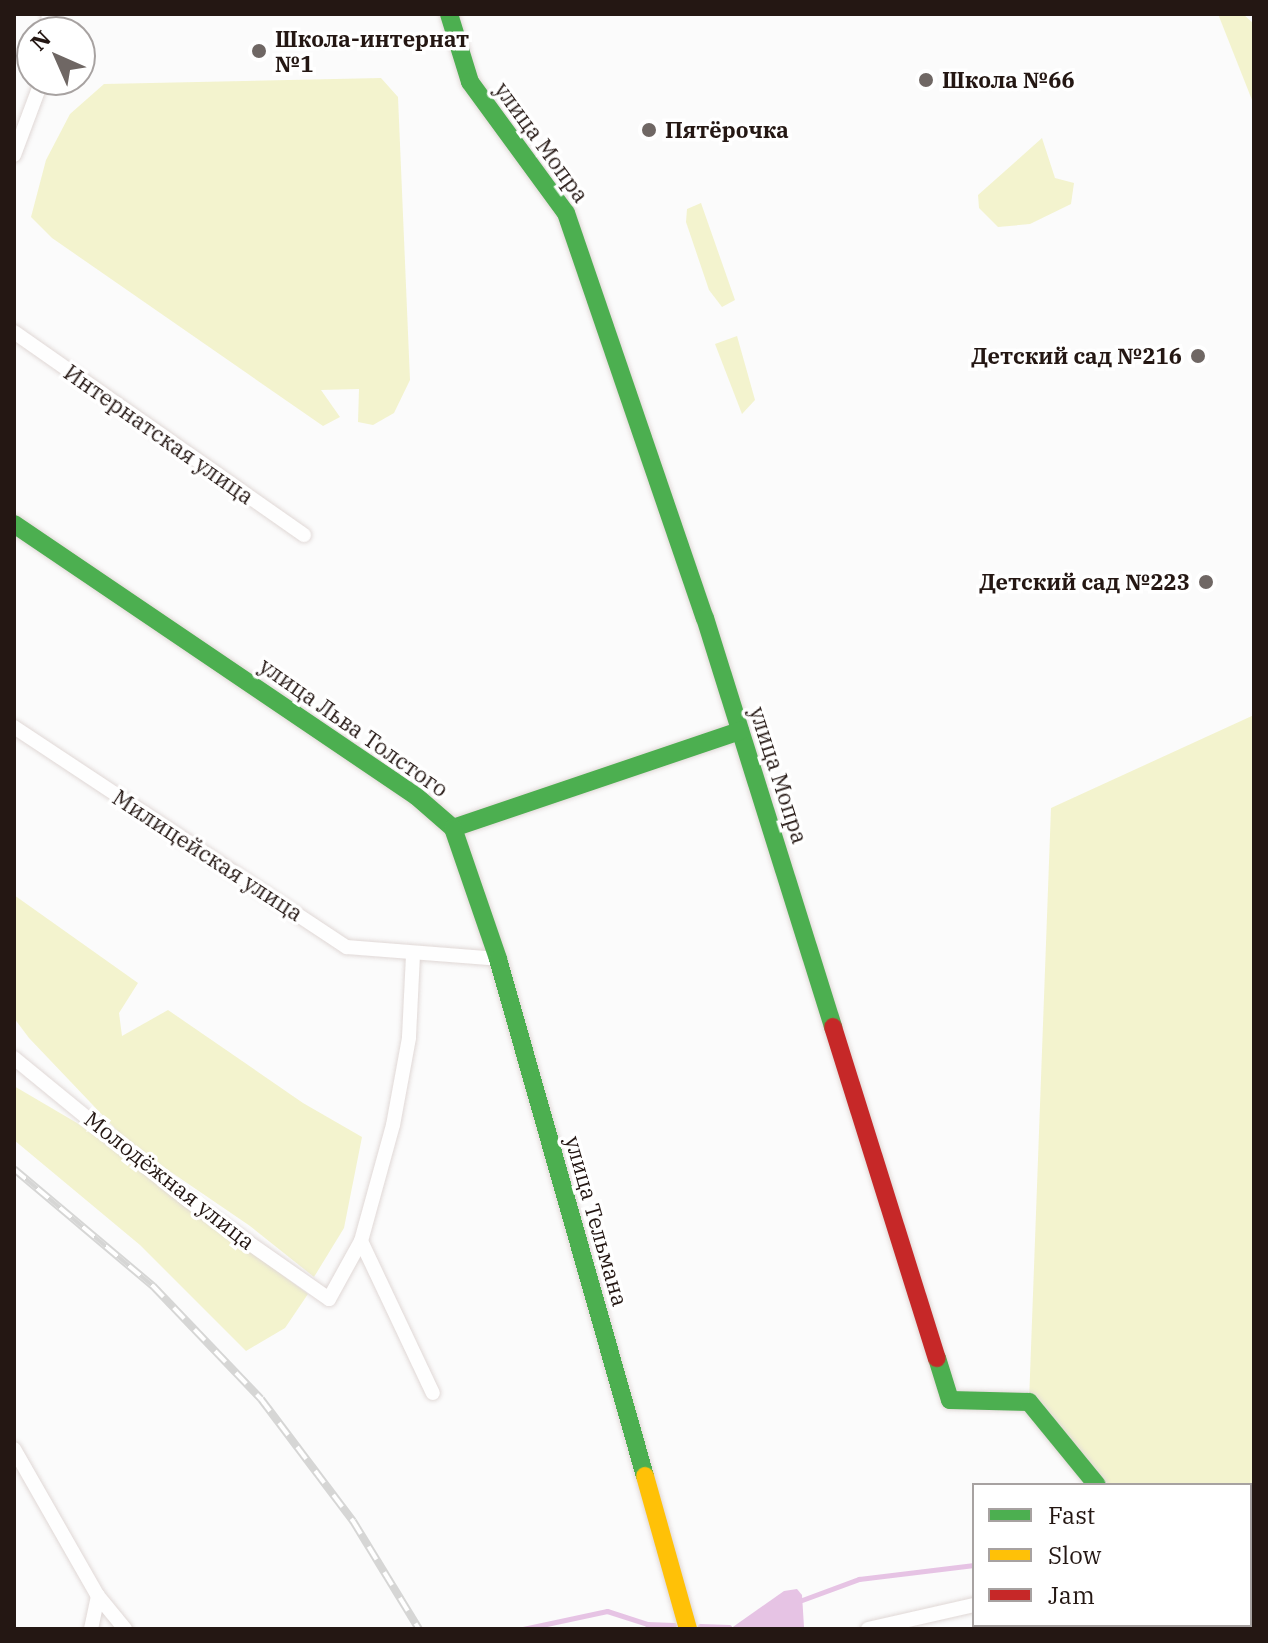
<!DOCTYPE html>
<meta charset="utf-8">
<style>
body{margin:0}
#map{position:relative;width:1268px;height:1643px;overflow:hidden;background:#fbfbfb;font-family:"IBM Plex Serif",serif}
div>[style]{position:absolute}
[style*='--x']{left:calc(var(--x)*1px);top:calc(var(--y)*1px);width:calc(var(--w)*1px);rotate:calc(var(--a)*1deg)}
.green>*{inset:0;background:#f3f3ce}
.water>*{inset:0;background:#e6c3e4}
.stream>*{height:5px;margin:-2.5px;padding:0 2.5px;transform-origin:2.5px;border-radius:2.5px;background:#e6c3e4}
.roads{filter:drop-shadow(0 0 2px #e0d8d6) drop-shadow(0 0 2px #e0d8d6)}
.street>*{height:14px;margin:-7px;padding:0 7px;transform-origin:7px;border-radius:7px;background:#fefefe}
.fast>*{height:18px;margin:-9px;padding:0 9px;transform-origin:9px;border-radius:9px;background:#4caf50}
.slow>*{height:18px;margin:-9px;padding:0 9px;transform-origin:9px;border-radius:9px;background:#ffc107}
.jam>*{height:18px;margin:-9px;padding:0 9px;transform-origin:9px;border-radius:9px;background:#c62828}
.rail>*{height:8px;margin-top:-4px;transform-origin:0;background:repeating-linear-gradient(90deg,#fff 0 15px,#d6d6d5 0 30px);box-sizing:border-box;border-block:2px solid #d6d6d5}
.dots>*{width:22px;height:22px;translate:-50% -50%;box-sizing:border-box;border:4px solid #fff;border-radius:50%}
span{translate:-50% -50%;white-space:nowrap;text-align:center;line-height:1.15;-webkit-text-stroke:7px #fff;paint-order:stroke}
.poi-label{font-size:22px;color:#241713;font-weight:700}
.left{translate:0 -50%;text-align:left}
.right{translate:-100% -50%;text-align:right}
.street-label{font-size:22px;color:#241713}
.frame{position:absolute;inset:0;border:16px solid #241713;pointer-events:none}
.legend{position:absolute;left:972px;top:1483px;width:280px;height:144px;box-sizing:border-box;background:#fff;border:2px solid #a7a2a1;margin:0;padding:10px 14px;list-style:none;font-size:24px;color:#241713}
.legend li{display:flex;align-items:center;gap:16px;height:40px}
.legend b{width:40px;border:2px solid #a7a2a1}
.north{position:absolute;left:16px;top:16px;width:80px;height:80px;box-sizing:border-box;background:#fff;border:2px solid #a7a2a1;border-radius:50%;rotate:315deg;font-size:22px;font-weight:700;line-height:32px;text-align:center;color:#241713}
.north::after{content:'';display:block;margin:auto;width:28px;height:36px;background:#6f6764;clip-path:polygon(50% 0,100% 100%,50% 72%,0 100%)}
</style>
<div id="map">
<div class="green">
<i style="clip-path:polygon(1218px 14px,1243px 14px,1254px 24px,1254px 105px)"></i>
<i style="clip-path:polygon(381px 78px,398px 97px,410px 380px,394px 413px,373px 425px,358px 422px,359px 389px,321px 390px,340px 417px,323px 426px,52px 238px,31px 217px,46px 160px,70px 114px,104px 84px)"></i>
<i style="clip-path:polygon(1042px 138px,1055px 178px,1074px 183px,1071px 204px,1030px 224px,998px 227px,979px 208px,978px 195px)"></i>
<i style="clip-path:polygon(701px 203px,735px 300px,722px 307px,709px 290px,686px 222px,687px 209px)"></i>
<i style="clip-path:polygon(737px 336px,755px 400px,742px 414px,715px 344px)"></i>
<i style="clip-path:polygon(1254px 715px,1254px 1547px,1250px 1548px,1250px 1485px,1109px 1485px,1029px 1402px,1051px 808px)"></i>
<i style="clip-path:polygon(14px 895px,138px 983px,119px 1013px,122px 1036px,168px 1010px,303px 1103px,362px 1137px,344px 1228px,314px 1277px,250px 1226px,130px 1144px,29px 1038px,14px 1018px)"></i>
<i style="clip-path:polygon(14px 1086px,77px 1123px,308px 1294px,285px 1328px,246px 1351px,140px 1245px,14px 1140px)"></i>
</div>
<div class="water">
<i style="clip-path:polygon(797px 1589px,802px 1595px,804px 1627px,730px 1629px,784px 1591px)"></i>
</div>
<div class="stream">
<i style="--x:1250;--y:1492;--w:4;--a:-27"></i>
<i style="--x:802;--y:1600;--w:61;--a:-20.2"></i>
<i style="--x:859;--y:1579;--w:116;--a:-6.9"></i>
<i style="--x:700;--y:1626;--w:29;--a:2"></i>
<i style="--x:523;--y:1629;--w:86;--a:-12.1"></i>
<i style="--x:607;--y:1611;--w:42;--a:18"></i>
<i style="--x:647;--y:1624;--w:27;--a:2"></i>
</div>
<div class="roads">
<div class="street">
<i style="--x:47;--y:32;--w:18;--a:-84"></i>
<i style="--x:14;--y:155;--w:80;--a:-69.5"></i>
<i style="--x:14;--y:332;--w:354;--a:35"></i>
<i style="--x:14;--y:727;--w:399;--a:33.5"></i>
<i style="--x:347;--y:947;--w:151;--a:4.5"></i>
<i style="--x:413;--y:955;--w:83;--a:92.8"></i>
<i style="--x:409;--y:1038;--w:88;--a:100.4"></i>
<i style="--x:393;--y:1125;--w:120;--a:105.4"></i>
<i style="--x:361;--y:1241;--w:168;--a:64.7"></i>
<i style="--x:14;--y:1058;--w:226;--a:39.3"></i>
<i style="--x:189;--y:1201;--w:171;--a:35"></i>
<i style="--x:329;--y:1299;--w:66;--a:-61.1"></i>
<i style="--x:14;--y:1449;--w:169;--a:60.3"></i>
<i style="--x:98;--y:1596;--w:43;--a:50.7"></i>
<i style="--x:1250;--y:1545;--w:4;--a:-14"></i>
<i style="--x:91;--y:1629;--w:34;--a:-78"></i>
<i style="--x:868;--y:1629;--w:109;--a:-12.8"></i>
</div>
<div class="fast">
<i style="--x:449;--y:14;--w:71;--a:72.8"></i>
<i style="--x:470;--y:82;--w:162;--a:53.8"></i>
<i style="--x:566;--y:213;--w:428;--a:71.1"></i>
<i style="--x:705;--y:618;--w:429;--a:72.6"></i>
<i style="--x:14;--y:524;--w:485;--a:34.1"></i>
<i style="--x:416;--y:796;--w:49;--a:40.9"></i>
<i style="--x:453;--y:828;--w:303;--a:-18.7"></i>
<i style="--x:453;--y:828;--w:139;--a:71"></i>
<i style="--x:498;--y:959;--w:537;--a:74.13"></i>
<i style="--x:937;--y:1358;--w:44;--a:72.8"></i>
<i style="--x:950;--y:1400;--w:79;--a:1.5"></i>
<i style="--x:1029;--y:1402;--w:107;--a:50.7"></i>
</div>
<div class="slow">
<i style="--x:645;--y:1476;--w:159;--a:74.3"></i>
</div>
<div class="jam">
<i style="--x:833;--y:1027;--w:347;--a:72.6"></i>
</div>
</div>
<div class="rail">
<i style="--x:14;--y:1169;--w:182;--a:40.1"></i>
<i style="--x:153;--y:1286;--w:156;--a:46.3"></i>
<i style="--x:261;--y:1399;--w:153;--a:53"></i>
<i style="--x:353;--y:1521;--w:127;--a:58.6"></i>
</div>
<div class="dots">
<i style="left:259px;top:51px;background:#6f6764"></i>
<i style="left:926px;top:80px;background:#6f6764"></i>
<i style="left:649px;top:130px;background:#6f6764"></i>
<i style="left:1198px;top:356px;background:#6f6764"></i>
<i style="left:1206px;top:582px;background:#6f6764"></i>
</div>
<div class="poi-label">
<span class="left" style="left:275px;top:51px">Школа-интернат<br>№1</span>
<span class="left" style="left:942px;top:80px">Школа №66</span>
<span class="left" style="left:665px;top:130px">Пятёрочка</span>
<span class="right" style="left:1182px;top:356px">Детский сад №216</span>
<span class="right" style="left:1190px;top:582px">Детский сад №223</span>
</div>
<div class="street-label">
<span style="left:542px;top:142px;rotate:54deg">улица Мопра</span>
<span style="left:159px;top:434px;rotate:35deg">Интернатская улица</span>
<span style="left:354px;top:727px;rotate:35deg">улица Льва Толстого</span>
<span style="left:779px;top:775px;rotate:72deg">улица Мопра</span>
<span style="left:208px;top:855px;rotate:33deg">Милицейская улица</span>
<span style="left:170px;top:1180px;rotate:38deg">Молодёжная улица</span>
<span style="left:597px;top:1221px;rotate:74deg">улица Тельмана</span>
</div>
<div class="frame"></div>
<ul class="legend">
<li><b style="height:10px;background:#4caf50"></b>Fast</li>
<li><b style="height:10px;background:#ffc107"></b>Slow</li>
<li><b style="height:10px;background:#c62828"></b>Jam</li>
</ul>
<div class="north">N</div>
</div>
